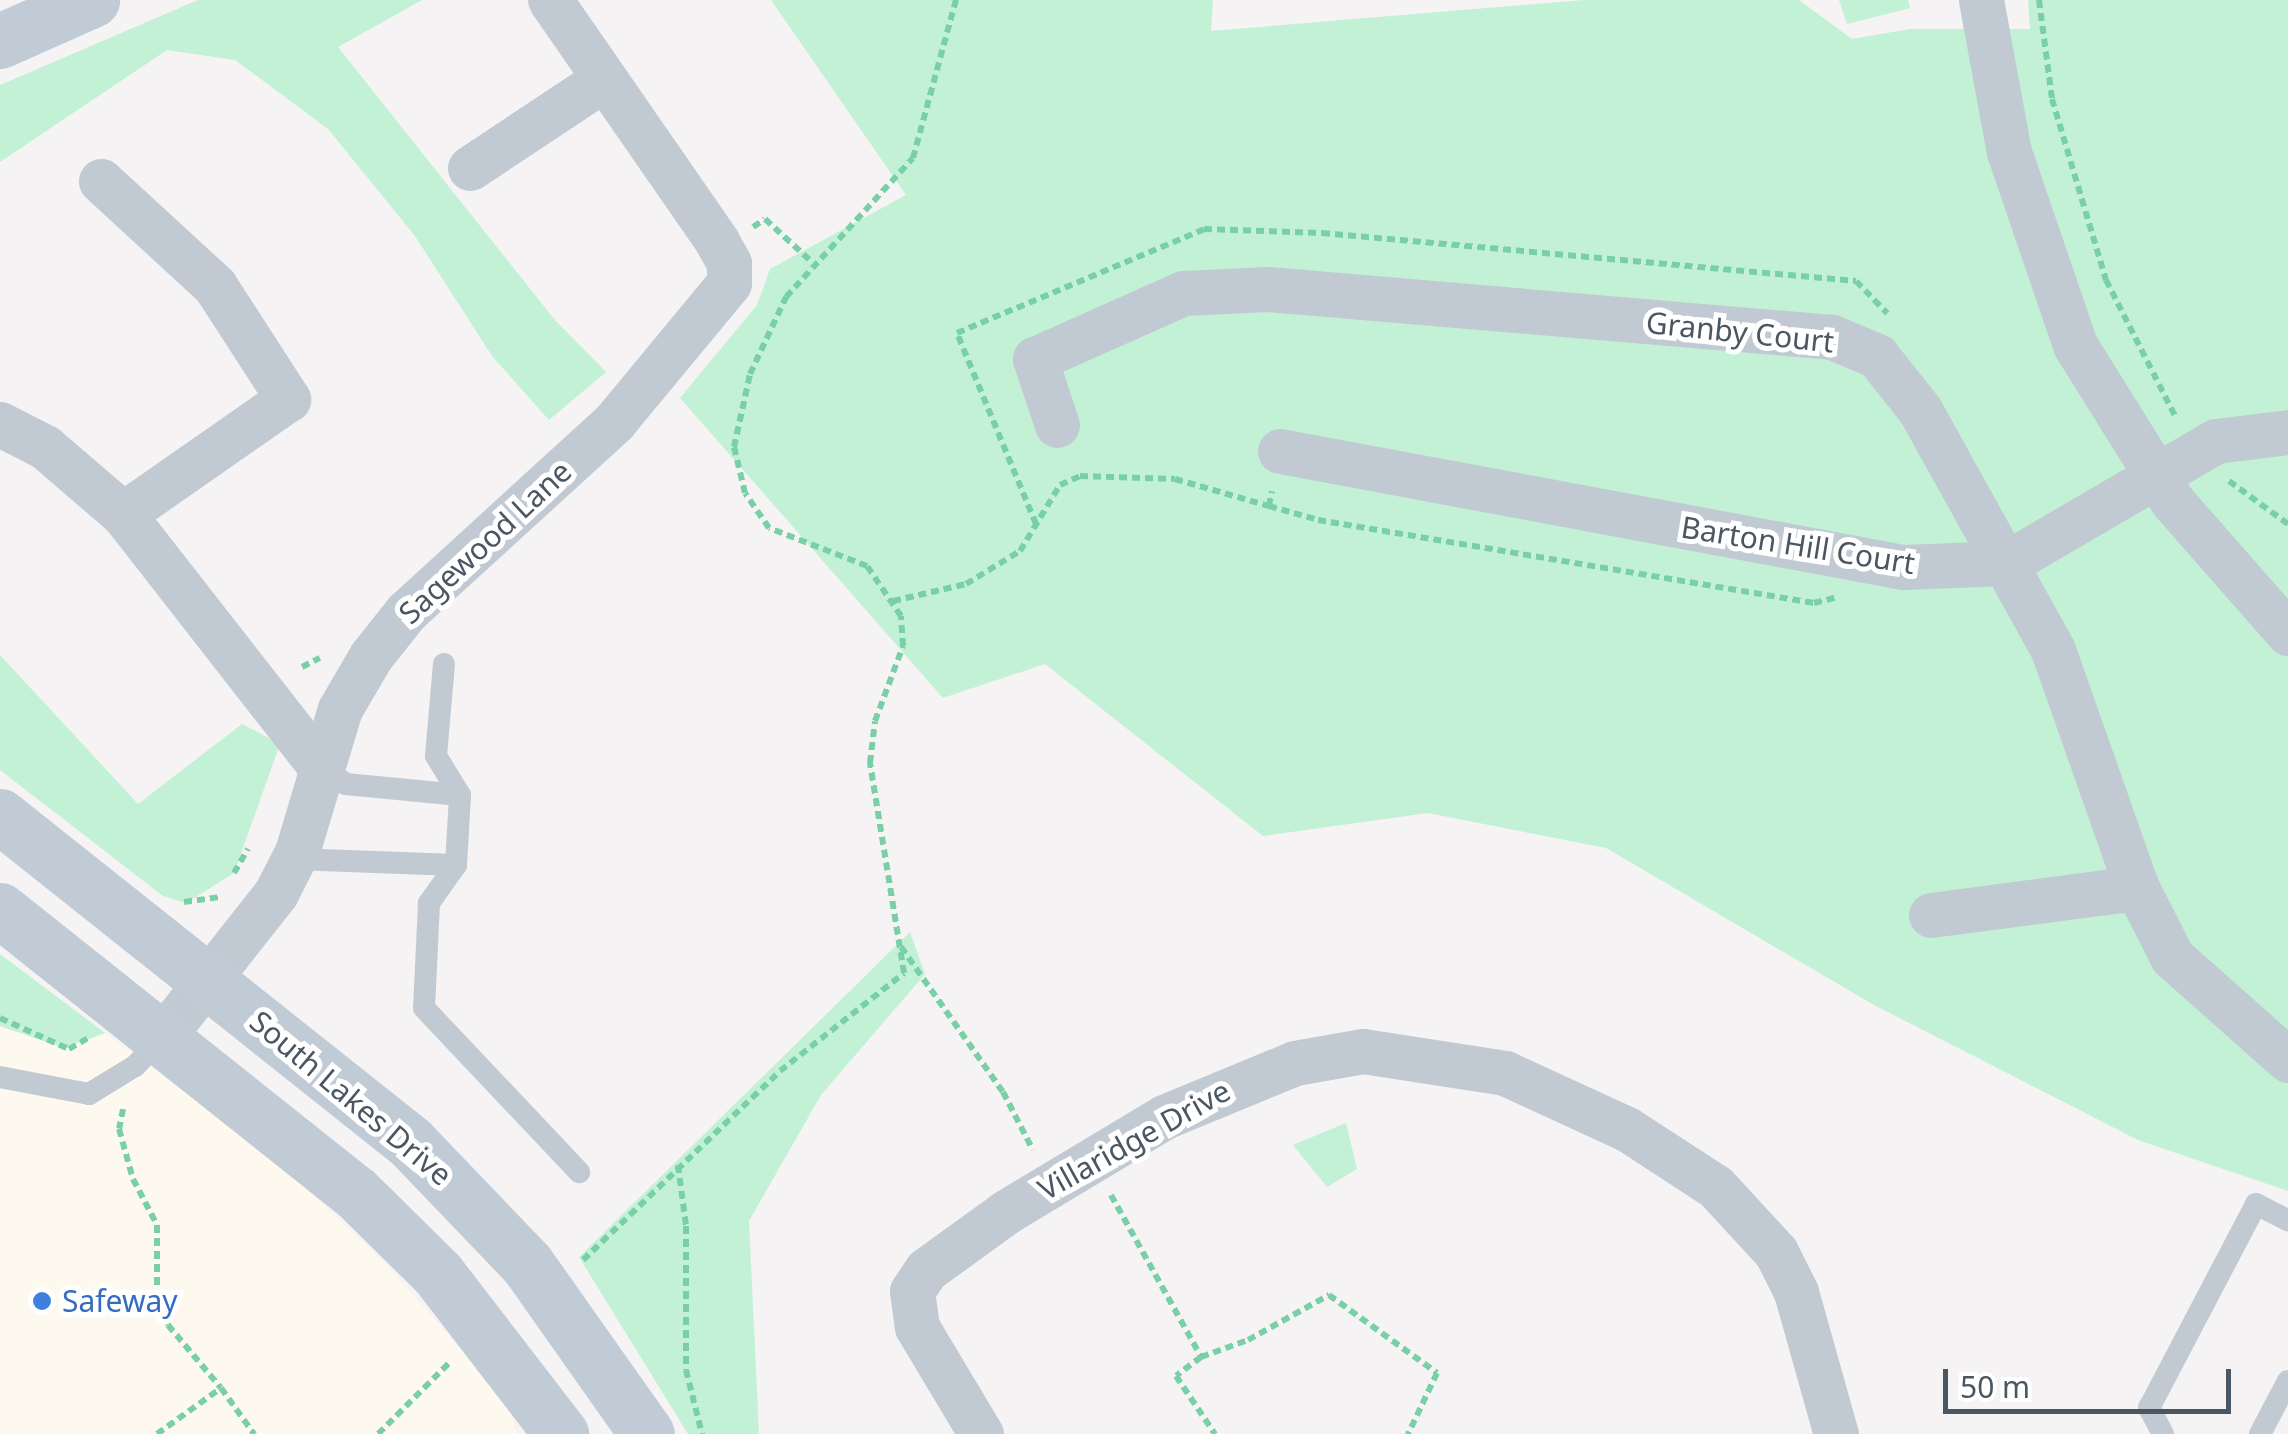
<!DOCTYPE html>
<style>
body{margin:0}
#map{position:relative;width:2288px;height:1434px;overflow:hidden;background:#f5f3f3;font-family:"Noto Sans",sans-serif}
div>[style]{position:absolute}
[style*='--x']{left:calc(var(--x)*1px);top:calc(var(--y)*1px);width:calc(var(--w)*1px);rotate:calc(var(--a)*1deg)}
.commercial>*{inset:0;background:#fdf9ef}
.green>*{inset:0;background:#c3f1d5}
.path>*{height:6px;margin-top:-3px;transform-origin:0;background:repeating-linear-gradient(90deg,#7ad0a6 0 8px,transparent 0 13px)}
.service>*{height:22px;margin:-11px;padding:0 11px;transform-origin:11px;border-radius:11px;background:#c1cad2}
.minor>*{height:45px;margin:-22.5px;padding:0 22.5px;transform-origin:22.5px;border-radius:22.5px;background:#c1cad2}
.secondary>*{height:55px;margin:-27.5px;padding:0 27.5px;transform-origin:27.5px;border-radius:27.5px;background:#c1cbd6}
.dots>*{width:28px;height:28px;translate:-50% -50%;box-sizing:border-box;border:5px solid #fff;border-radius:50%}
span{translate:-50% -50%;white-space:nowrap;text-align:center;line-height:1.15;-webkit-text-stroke:10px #fff;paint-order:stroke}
.street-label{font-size:30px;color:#4a5661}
.shop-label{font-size:30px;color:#366cbe}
.left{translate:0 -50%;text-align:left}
.scale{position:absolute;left:1943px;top:1369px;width:288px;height:45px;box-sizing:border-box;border:5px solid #4a5661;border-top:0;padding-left:12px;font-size:30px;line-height:35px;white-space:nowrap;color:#4a5661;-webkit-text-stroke:8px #fff;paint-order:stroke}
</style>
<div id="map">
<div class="commercial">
<i style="clip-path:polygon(0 1026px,64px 1048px,105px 1033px,274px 1158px,386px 1264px,509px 1405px,517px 1434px,0 1434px)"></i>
</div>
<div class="green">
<i style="clip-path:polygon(198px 0,422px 0,338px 47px,554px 319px,606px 372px,549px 420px,492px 356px,415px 236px,328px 129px,235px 60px,167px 50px,0 162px,0 85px)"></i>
<i style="clip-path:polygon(771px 0,1213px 0,1211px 31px,1584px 0,1799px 0,1852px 39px,1910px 29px,2030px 29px,2028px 0,2288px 0,2288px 1191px,2138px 1140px,1874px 1005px,1606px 848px,1428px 813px,1263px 836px,1045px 664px,943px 698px,680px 398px,757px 305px,770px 269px,906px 195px)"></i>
<i style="clip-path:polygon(1839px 0,1908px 0,1910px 8px,1847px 24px)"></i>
<i style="clip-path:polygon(0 655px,138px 804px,242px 724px,280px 744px,234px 873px,186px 903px,163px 896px,0 770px)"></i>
<i style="clip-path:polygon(910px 932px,925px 974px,821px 1095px,749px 1221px,759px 1434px,688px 1434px,579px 1257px)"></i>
<i style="clip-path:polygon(0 954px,105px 1033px,64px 1048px,0 1026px)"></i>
<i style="clip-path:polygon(1346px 1123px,1357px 1169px,1327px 1187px,1293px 1145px)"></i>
</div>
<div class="path">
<i style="--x:2039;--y:0;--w:100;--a:82.5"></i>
<i style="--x:2052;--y:99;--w:189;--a:73.4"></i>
<i style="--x:2106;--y:280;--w:155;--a:63.1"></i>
<i style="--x:753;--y:227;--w:14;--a:-34"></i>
<i style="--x:765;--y:219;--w:64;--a:42.5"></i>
<i style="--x:2229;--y:481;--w:73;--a:36.1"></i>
<i style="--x:1269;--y:506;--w:51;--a:15.9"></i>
<i style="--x:1318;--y:520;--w:503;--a:9.5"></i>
<i style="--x:1814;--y:603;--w:21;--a:-14"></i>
<i style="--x:1036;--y:524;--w:207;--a:-112.5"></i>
<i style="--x:957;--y:333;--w:268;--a:-22.8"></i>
<i style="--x:1204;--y:229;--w:118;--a:1.9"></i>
<i style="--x:1322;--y:233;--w:536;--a:5.14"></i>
<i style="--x:1856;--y:281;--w:45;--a:45.9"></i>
<i style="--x:893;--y:601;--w:75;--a:-13.1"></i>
<i style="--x:966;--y:584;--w:63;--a:-31.4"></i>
<i style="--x:1020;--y:551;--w:77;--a:-58.8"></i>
<i style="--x:1060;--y:485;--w:22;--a:-24"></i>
<i style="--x:1080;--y:476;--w:95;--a:1.8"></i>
<i style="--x:1175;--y:479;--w:98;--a:16"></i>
<i style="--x:1269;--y:506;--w:15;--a:-79"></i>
<i style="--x:302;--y:667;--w:20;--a:-27"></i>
<i style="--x:234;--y:873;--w:28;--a:-60"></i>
<i style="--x:184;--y:902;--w:37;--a:-8"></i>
<i style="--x:901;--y:947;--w:177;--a:54.9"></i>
<i style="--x:1003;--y:1092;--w:65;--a:62.7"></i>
<i style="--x:0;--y:1018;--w:76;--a:24.2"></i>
<i style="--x:69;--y:1049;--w:24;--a:-30"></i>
<i style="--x:123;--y:1109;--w:20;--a:101"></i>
<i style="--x:119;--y:1129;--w:52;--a:74.4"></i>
<i style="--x:133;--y:1179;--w:52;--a:62.4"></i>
<i style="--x:157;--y:1225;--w:75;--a:90"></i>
<i style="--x:157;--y:1300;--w:27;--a:66"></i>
<i style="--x:168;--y:1325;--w:82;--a:49.9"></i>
<i style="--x:678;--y:1165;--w:62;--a:82.5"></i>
<i style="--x:686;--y:1226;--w:144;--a:90"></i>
<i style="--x:686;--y:1370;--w:66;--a:76"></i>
<i style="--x:1111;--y:1195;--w:185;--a:60.9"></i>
<i style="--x:1201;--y:1357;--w:50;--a:-19.9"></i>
<i style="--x:1248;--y:1340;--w:93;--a:-29.1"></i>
<i style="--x:1329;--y:1295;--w:133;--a:35.8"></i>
<i style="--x:1437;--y:1373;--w:68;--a:115.4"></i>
<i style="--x:583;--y:1260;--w:273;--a:-43.8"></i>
<i style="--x:780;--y:1071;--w:158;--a:-38.3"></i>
<i style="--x:904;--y:973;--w:213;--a:-99.2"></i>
<i style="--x:870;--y:763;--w:42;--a:-83.2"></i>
<i style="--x:875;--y:721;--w:80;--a:-69.5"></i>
<i style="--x:903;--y:646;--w:30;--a:-94"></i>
<i style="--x:901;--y:616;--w:60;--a:-124.2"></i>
<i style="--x:867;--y:566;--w:105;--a:-158.8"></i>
<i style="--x:769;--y:528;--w:42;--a:-124.4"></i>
<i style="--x:745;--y:493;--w:47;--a:-103.4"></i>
<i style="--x:734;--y:447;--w:75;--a:-77.6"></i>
<i style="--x:750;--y:374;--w:85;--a:-64.9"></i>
<i style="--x:786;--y:297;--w:188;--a:-47.6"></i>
<i style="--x:913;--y:158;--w:164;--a:-74.8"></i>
<i style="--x:1201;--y:1357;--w:31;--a:143"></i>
<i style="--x:1176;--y:1376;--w:70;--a:56.1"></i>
<i style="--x:157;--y:1434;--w:79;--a:-35.7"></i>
<i style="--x:221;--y:1388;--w:57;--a:54.3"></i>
<i style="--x:378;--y:1434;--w:102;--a:-45"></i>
</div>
<div class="service">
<i style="--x:444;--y:664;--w:92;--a:95"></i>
<i style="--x:436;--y:756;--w:46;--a:58.4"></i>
<i style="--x:293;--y:859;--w:163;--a:2.1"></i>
<i style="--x:456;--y:865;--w:70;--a:-86.7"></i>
<i style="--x:460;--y:795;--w:115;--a:-174.5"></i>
<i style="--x:346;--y:784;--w:32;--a:-145"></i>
<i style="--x:456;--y:865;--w:47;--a:125.4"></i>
<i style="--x:429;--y:903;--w:105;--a:92.7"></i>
<i style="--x:424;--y:1008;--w:226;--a:46.6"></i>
<i style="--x:0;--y:1077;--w:91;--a:10.8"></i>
<i style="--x:89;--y:1094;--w:54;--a:-31.3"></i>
<i style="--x:135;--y:1066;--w:39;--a:-46"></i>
<i style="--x:2163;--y:1434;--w:30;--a:-118"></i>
<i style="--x:2149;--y:1408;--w:230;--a:-62.3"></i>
<i style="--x:2256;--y:1204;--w:36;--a:27"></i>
<i style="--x:2260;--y:1434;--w:60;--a:-62.2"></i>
</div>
<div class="minor">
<i style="--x:1981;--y:0;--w:155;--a:79.6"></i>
<i style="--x:2009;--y:152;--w:204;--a:71.1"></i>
<i style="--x:2075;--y:345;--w:184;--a:58.1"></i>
<i style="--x:2172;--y:501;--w:176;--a:48.7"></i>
<i style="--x:470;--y:168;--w:161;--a:-33.6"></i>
<i style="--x:101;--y:181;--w:155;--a:42.6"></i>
<i style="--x:215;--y:286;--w:135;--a:57.1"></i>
<i style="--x:288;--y:399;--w:201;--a:145.1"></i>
<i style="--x:0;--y:424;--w:51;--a:27.1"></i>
<i style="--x:45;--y:447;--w:103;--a:40.7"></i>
<i style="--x:123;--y:514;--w:320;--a:52"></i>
<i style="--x:1057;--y:425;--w:70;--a:-108.4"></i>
<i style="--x:1035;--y:359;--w:162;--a:-24"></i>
<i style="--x:1183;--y:293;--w:85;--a:-2.7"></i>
<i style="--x:1268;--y:289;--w:566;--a:4.86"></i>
<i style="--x:1832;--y:337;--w:49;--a:22.9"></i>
<i style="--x:1877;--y:356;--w:69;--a:51.5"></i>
<i style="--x:1920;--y:410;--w:274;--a:61"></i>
<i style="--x:2053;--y:650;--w:252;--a:70.6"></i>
<i style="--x:2137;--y:888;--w:77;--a:63.1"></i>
<i style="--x:2172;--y:957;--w:155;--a:41.6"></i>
<i style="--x:1280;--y:451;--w:634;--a:10.55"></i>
<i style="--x:1903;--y:567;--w:104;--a:-2.2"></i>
<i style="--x:2007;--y:563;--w:242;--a:-30.3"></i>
<i style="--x:2216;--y:441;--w:73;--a:-7.1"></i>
<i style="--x:1931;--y:915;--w:208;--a:-7.5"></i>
<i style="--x:164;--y:1035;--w:181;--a:-51.7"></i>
<i style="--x:276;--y:893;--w:46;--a:-62.9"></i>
<i style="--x:297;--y:852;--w:149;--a:-73.3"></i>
<i style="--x:340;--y:709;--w:61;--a:-59.7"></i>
<i style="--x:371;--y:656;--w:56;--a:-51.5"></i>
<i style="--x:406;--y:612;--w:282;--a:-42.4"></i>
<i style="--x:614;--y:422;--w:180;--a:-50.4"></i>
<i style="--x:729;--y:283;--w:20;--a:-90"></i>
<i style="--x:729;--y:263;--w:25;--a:-119"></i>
<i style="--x:717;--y:241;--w:293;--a:-124.7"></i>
<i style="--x:981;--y:1434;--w:125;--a:-120.9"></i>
<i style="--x:917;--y:1327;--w:36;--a:-98"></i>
<i style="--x:912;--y:1291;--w:25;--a:-56"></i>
<i style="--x:926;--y:1270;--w:99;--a:-35.9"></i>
<i style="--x:1006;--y:1212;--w:184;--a:-31"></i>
<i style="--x:1164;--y:1117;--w:142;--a:-22.4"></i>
<i style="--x:1295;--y:1063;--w:69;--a:-10"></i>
<i style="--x:1363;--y:1051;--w:144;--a:8.8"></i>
<i style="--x:1505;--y:1073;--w:134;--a:24.7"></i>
<i style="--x:1627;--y:1129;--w:106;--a:33.1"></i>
<i style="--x:1716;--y:1187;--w:88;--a:47.3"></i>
<i style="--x:1776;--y:1252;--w:45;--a:63.4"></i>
<i style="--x:1796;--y:1292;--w:148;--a:74.3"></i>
</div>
<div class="secondary">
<i style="--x:0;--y:41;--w:101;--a:-24"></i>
<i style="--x:0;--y:816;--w:524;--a:38.49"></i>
<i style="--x:410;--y:1142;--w:169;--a:46.2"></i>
<i style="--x:527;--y:1264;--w:208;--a:54.8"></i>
<i style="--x:0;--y:910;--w:455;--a:38.5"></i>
<i style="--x:356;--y:1193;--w:115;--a:44.6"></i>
<i style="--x:438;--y:1274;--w:202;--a:52.4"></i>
</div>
<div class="dots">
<i style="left:42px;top:1301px;background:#3f7fe0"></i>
</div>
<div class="street-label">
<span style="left:1740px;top:332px;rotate:6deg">Granby Court</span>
<span style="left:485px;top:542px;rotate:-43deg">Sagewood Lane</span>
<span style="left:1798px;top:545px;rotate:9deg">Barton Hill Court</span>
<span style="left:351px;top:1098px;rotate:40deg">South Lakes Drive</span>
<span style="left:1134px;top:1140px;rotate:-29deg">Villaridge Drive</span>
</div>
<div class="shop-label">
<span class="left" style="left:62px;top:1301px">Safeway</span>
</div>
<div class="scale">50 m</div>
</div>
